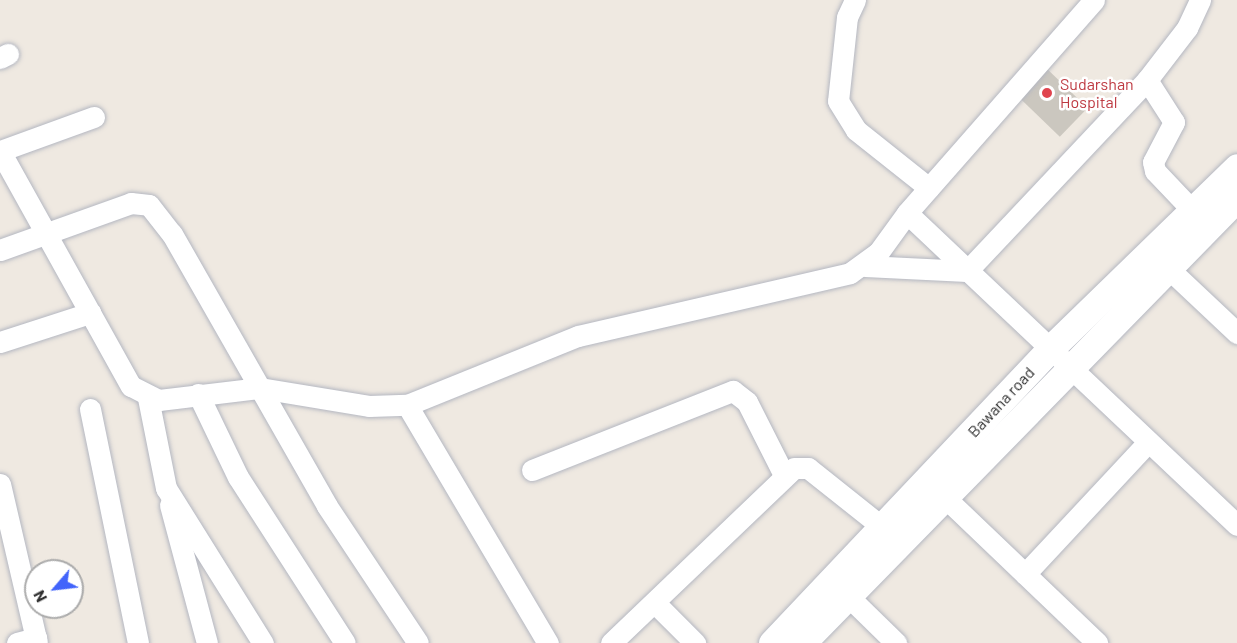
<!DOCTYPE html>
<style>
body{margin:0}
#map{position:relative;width:1237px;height:643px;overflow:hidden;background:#efe9e1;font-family:Barlow,sans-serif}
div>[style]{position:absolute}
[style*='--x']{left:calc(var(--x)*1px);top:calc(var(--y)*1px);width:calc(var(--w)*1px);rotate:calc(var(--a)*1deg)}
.building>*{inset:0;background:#cbc7bf;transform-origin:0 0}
.roads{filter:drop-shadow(0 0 2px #b4b7c1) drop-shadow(0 0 2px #b4b7c1)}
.minor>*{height:21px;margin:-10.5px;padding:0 10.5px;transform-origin:10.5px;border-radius:10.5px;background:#fff}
.tertiary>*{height:27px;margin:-13.5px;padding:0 13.5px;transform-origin:13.5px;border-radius:13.5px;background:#fff}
.dots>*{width:16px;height:16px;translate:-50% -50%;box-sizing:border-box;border:3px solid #fff;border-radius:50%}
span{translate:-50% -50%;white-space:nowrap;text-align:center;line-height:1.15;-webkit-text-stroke:5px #fff;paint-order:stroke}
.health-label{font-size:16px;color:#be3a42}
.left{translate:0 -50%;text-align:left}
.street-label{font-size:16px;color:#2e2e2e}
.north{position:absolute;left:24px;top:559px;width:60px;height:60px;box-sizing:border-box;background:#fff;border:2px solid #ababab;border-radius:50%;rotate:242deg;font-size:16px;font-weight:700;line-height:24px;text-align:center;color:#2e2e2e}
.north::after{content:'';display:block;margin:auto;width:21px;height:27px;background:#4264fb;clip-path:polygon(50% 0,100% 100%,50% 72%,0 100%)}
</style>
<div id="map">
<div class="building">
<i style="left:1043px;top:65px;width:62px;height:40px;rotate:44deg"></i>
</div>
<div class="roads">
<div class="minor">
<i style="--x:855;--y:0;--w:19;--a:115"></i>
<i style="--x:847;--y:17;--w:84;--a:96.1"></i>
<i style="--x:838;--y:101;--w:34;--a:58"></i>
<i style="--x:856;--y:130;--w:93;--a:38.5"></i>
<i style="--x:1094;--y:0;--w:283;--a:131.3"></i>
<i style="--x:907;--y:213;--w:454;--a:43.4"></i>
<i style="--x:0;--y:58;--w:9;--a:-27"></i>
<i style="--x:1147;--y:80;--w:50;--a:57.3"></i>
<i style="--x:1174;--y:122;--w:45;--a:117.7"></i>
<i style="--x:1153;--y:162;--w:9;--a:77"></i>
<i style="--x:1155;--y:171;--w:55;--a:46.5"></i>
<i style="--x:0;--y:151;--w:269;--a:60.9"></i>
<i style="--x:131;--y:386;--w:31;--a:27"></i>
<i style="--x:159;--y:400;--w:102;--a:-6.8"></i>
<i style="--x:260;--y:388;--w:110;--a:9.4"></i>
<i style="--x:369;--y:406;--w:38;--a:-2"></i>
<i style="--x:407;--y:405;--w:184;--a:-22"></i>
<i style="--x:578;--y:336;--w:279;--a:-13"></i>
<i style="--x:850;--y:273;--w:34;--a:-36"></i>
<i style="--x:878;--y:253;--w:49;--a:-54.1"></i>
<i style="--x:0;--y:151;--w:100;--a:-19.9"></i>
<i style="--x:0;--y:250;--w:139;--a:-19.7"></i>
<i style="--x:131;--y:203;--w:18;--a:6"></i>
<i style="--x:149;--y:205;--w:37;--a:52"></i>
<i style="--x:172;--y:234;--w:313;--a:60.3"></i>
<i style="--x:327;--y:506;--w:164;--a:56.4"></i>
<i style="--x:865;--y:266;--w:102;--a:2.8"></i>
<i style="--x:967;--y:271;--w:262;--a:-46.7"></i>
<i style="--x:1147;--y:80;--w:66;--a:-52.4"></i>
<i style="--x:1187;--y:28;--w:31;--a:-65"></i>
<i style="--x:1168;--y:268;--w:95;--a:43.3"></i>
<i style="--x:0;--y:342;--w:95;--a:-17.9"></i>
<i style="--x:198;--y:394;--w:92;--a:64.3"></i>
<i style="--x:238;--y:477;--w:197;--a:57.2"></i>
<i style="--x:148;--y:398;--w:92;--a:78.7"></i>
<i style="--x:166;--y:488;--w:183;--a:58"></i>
<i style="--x:407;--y:405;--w:277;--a:59.4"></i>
<i style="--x:90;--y:409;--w:239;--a:78.4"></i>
<i style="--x:532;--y:470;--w:216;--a:-21.5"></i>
<i style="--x:733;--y:391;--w:18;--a:38"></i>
<i style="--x:747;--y:402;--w:82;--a:63.1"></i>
<i style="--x:0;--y:484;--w:163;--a:76.9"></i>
<i style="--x:934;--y:487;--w:226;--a:43.7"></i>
<i style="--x:170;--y:505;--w:143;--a:75"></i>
<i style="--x:1025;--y:574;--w:180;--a:-47"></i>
<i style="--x:847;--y:595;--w:69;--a:44.4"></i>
<i style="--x:655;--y:603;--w:57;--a:45"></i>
<i style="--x:17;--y:643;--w:20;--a:-15"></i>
<i style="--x:611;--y:643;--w:253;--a:-43.7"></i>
<i style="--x:794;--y:468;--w:14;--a:0"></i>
<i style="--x:808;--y:468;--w:93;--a:38.5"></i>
</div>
<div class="tertiary">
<i style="--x:772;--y:643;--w:403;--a:-46.6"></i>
<i style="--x:1049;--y:350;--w:262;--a:-44.2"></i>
<i style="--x:802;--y:643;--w:622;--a:-45.65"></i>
</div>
</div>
<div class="dots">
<i style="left:1047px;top:93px;background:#e0444e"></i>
</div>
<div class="health-label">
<span class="left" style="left:1060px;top:93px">Sudarshan<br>Hospital</span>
</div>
<div class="street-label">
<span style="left:1001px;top:402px;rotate:-47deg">Bawana road</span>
</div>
<div class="north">N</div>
</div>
